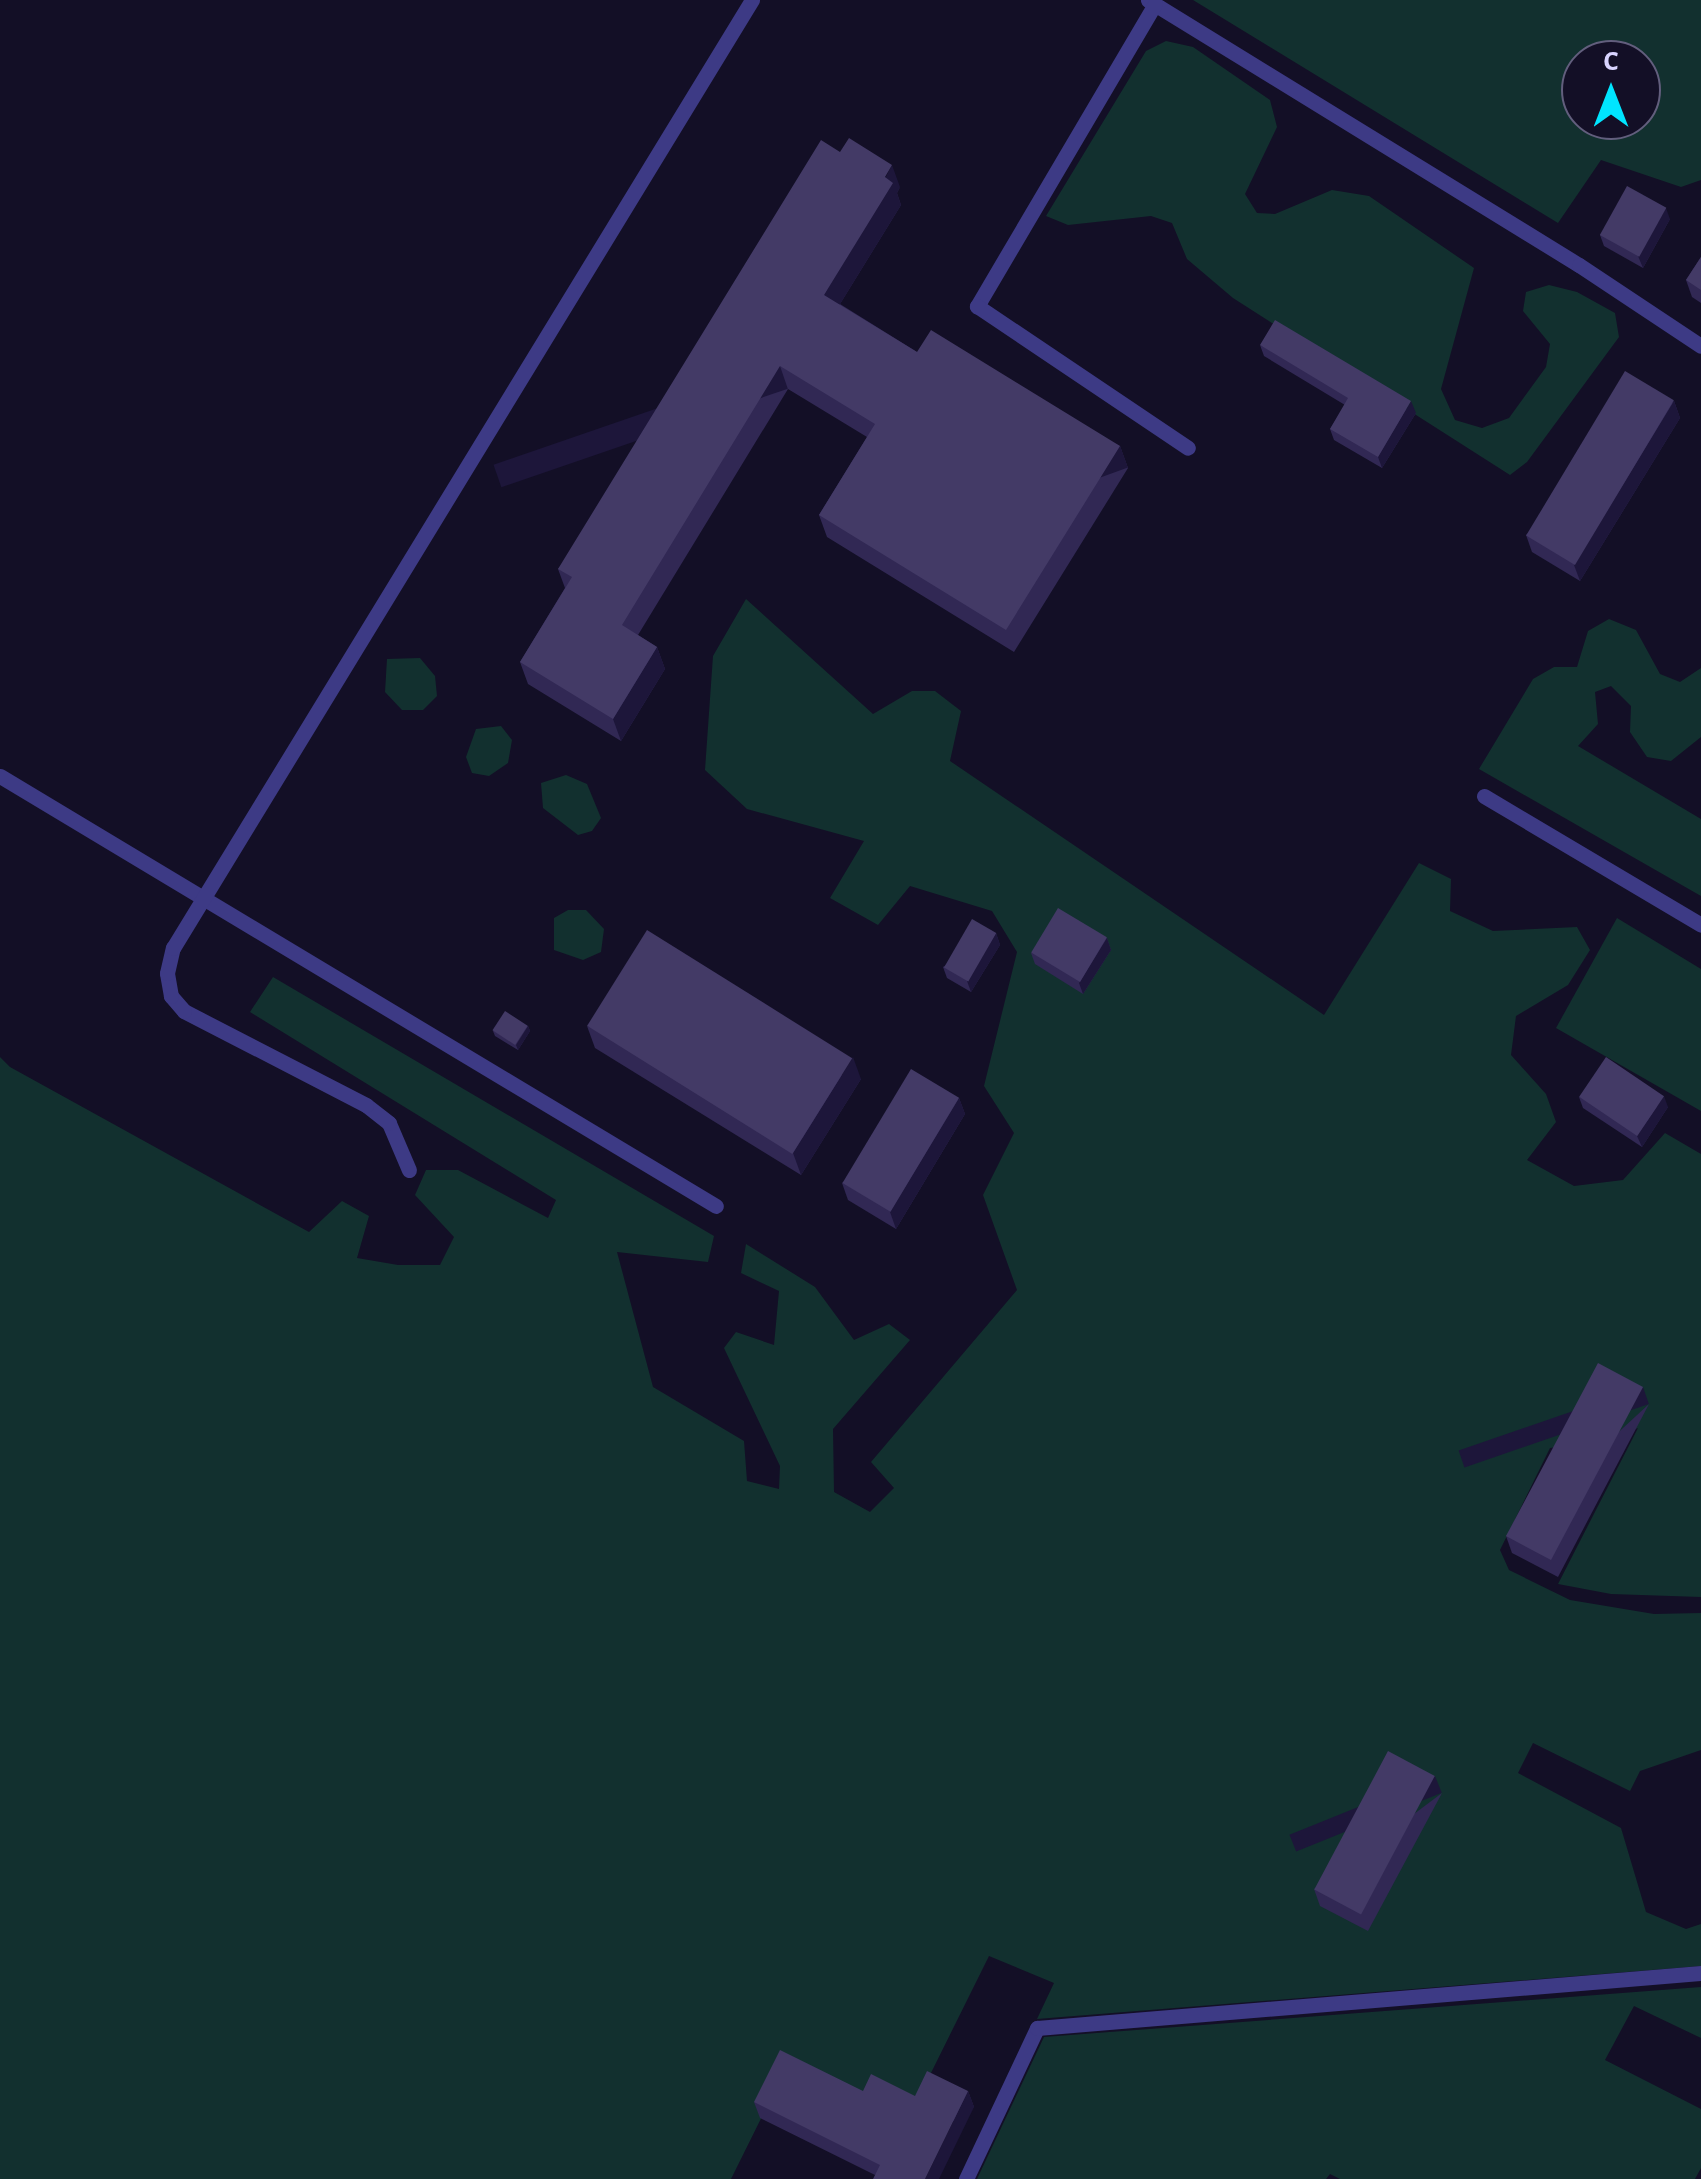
<!DOCTYPE html>
<meta charset="utf-8">
<style>
body{margin:0}
#map{position:relative;width:1701px;height:2179px;overflow:hidden;background:#130f26;font-family:"Alegreya Sans",sans-serif}
div>[style]{position:absolute}
[style*='--x']{left:calc(var(--x)*1px);top:calc(var(--y)*1px);width:calc(var(--w)*1px);rotate:calc(var(--a)*1deg)}
.green>*{inset:0;background:#12302f}
.lane>*{height:15px;margin:-7.5px;padding:0 7.5px;transform-origin:7.5px;border-radius:7.5px;background:#3d3a85}
.wall>*{inset:0;background:#312854}
.shaded-wall>*{inset:0;background:#1d163a;transform-origin:0 0}
.building>*{inset:0;background:#433a66;transform-origin:0 0}
span{translate:-50% -50%;white-space:nowrap;text-align:center;line-height:1.15;-webkit-text-stroke:10px #130f26;paint-order:stroke}
.north{position:absolute;left:1561px;top:40px;width:100px;height:100px;box-sizing:border-box;background:#130f26;border:2px solid #625e7d;border-radius:50%;rotate:0deg;font-size:28px;font-weight:700;line-height:40px;text-align:center;color:#d9d4ff}
.north::after{content:'';display:block;margin:auto;width:35px;height:45px;background:#00e5ff;clip-path:polygon(50% 0,100% 100%,50% 72%,0 100%)}
</style>
<div id="map">
<div class="green">
<i style="clip-path:polygon(evenodd,1193px 0,1701px 0,1701px 180px,1681px 187px,1601px 160px,1558px 223px,1193px 0,1581px 60px,1641px 60px,1641px 120px,1581px 120px,1581px 60px)"></i>
<i style="clip-path:polygon(1166px 41px,1193px 47px,1270px 100px,1277px 127px,1245px 194px,1257px 213px,1275px 214px,1332px 190px,1369px 196px,1474px 268px,1441px 389px,1455px 420px,1482px 428px,1509px 418px,1546px 367px,1550px 344px,1523px 311px,1526px 292px,1549px 285px,1577px 292px,1615px 313px,1619px 337px,1527px 462px,1510px 475px,1233px 298px,1187px 259px,1172px 223px,1151px 216px,1068px 225px,1046px 216px,1146px 51px)"></i>
<i style="clip-path:polygon(746px 599px,873px 714px,912px 691px,935px 691px,961px 711px,950px 761px,1324px 1015px,1419px 863px,1451px 879px,1450px 911px,1493px 931px,1577px 927px,1590px 950px,1568px 985px,1516px 1016px,1511px 1055px,1546px 1094px,1556px 1122px,1527px 1160px,1574px 1186px,1623px 1180px,1665px 1133px,1701px 1154px,1701px 1597px,1611px 1594px,1558px 1584px,1638px 1428px,1609px 1441px,1550px 1448px,1500px 1550px,1509px 1570px,1570px 1600px,1654px 1614px,1701px 1613px,1701px 1750px,1640px 1771px,1630px 1791px,1533px 1743px,1518px 1773px,1621px 1828px,1646px 1912px,1686px 1929px,1701px 1924px,1701px 1966px,1037px 2019px,1054px 1983px,989px 1956px,926px 2083px,901px 2152px,869px 2107px,787px 2066px,731px 2179px,0 2179px,0 1057px,10px 1067px,309px 1232px,342px 1201px,369px 1216px,357px 1258px,398px 1265px,440px 1265px,454px 1237px,415px 1195px,426px 1170px,458px 1170px,548px 1218px,556px 1200px,250px 1012px,273px 977px,714px 1236px,708px 1262px,617px 1252px,653px 1387px,744px 1441px,747px 1481px,779px 1489px,780px 1466px,724px 1348px,736px 1332px,774px 1345px,779px 1291px,741px 1273px,746px 1244px,815px 1287px,854px 1340px,889px 1324px,910px 1340px,833px 1429px,834px 1492px,870px 1512px,894px 1488px,871px 1462px,1017px 1290px,983px 1195px,1014px 1133px,984px 1086px,1017px 952px,992px 911px,910px 886px,878px 925px,830px 898px,864px 841px,747px 809px,705px 770px,713px 656px)"></i>
<i style="clip-path:polygon(1609px 619px,1636px 630px,1660px 674px,1680px 682px,1701px 668px,1701px 737px,1671px 761px,1647px 757px,1630px 732px,1631px 706px,1611px 686px,1595px 692px,1598px 724px,1578px 746px,1701px 819px,1701px 896px,1479px 769px,1533px 679px,1554px 667px,1577px 667px,1588px 631px)"></i>
<i style="clip-path:polygon(420px 658px,435px 676px,437px 696px,423px 710px,402px 710px,385px 692px,387px 659px)"></i>
<i style="clip-path:polygon(501px 726px,512px 740px,508px 763px,489px 776px,472px 773px,466px 757px,476px 729px)"></i>
<i style="clip-path:polygon(566px 775px,587px 784px,601px 818px,592px 831px,578px 835px,543px 808px,541px 783px)"></i>
<i style="clip-path:polygon(568px 910px,586px 910px,604px 929px,601px 952px,583px 960px,554px 950px,554px 918px)"></i>
<i style="clip-path:polygon(1617px 918px,1701px 969px,1701px 1111px,1556px 1028px)"></i>
<i style="clip-path:polygon(1701px 1987px,1701px 2038px,1634px 2006px,1605px 2060px,1701px 2109px,1701px 2168px,1695px 2179px,1340px 2179px,1330px 2174px,1326px 2179px,977px 2179px,1044px 2037px)"></i>
</div>
<div class="lane">
<i style="--x:1148;--y:0;--w:506;--a:31.59"></i>
<i style="--x:1579;--y:265;--w:146;--a:33.6"></i>
<i style="--x:1155;--y:4;--w:351;--a:120.5"></i>
<i style="--x:977;--y:306;--w:254;--a:33.9"></i>
<i style="--x:0;--y:776;--w:835;--a:30.99"></i>
<i style="--x:1484;--y:796;--w:252;--a:30.7"></i>
<i style="--x:409;--y:1170;--w:51;--a:-113.1"></i>
<i style="--x:389;--y:1123;--w:29;--a:-142"></i>
<i style="--x:366;--y:1105;--w:205;--a:-152.7"></i>
<i style="--x:184;--y:1011;--w:20;--a:-131"></i>
<i style="--x:171;--y:996;--w:23;--a:-100"></i>
<i style="--x:167;--y:973;--w:26;--a:-77"></i>
<i style="--x:173;--y:948;--w:1111;--a:-58.59"></i>
<i style="--x:966;--y:2179;--w:167;--a:-64.8"></i>
<i style="--x:1037;--y:2028;--w:666;--a:-4.74"></i>
</div>
<div class="wall">
<i style="clip-path:polygon(900px 187px,897px 193px,901px 205px,840px 304px,917px 352px,1120px 446px,1128px 468px,1014px 652px,827px 537px,819px 515px,867px 437px,788px 389px,638px 635px,657px 647px,665px 669px,621px 741px,528px 684px,520px 662px,565px 588px,558px 569px)"></i>
<i style="clip-path:polygon(1670px 219px,1643px 268px,1604px 246px,1600px 235px)"></i>
<i style="clip-path:polygon(1701px 257px,1701px 303px,1692px 297px,1686px 280px)"></i>
<i style="clip-path:polygon(1260px 345px,1416px 413px,1382px 468px,1334px 440px,1330px 429px,1345px 405px,1264px 356px)"></i>
<i style="clip-path:polygon(1674px 401px,1680px 418px,1580px 581px,1532px 552px,1526px 535px)"></i>
<i style="clip-path:polygon(996px 933px,1000px 945px,971px 992px,947px 978px,943px 967px)"></i>
<i style="clip-path:polygon(1107px 938px,1111px 950px,1083px 994px,1035px 964px,1031px 953px)"></i>
<i style="clip-path:polygon(528px 1026px,530px 1031px,518px 1050px,495px 1036px,493px 1031px)"></i>
<i style="clip-path:polygon(587px 1026px,861px 1079px,801px 1175px,595px 1048px)"></i>
<i style="clip-path:polygon(1579px 1097px,1668px 1107px,1642px 1147px,1583px 1108px)"></i>
<i style="clip-path:polygon(959px 1098px,965px 1114px,896px 1229px,848px 1200px,842px 1183px)"></i>
<i style="clip-path:polygon(1649px 1404px,1558px 1577px,1512px 1553px,1506px 1536px)"></i>
<i style="clip-path:polygon(1442px 1793px,1368px 1931px,1320px 1906px,1314px 1889px)"></i>
<i style="clip-path:polygon(863px 2091px,915px 2096px,968px 2091px,974px 2107px,875px 2175px,760px 2118px,754px 2102px)"></i>
</div>
<div class="shaded-wall">
<i style="clip-path:polygon(892px 165px,900px 187px,897px 193px,901px 205px,832px 317px,824px 295px)"></i>
<i style="clip-path:polygon(1666px 208px,1670px 219px,1643px 268px,1638px 256px)"></i>
<i style="left:780px;top:366px;width:24px;height:303px;rotate:71deg"></i>
<i style="clip-path:polygon(1411px 401px,1416px 413px,1382px 468px,1378px 457px)"></i>
<i style="clip-path:polygon(1674px 401px,1680px 418px,1580px 581px,1574px 565px)"></i>
<i style="left:1120px;top:446px;width:23px;height:216px;rotate:70deg"></i>
<i style="clip-path:polygon(657px 647px,665px 669px,621px 741px,613px 719px)"></i>
<i style="clip-path:polygon(996px 933px,1000px 945px,971px 992px,967px 981px)"></i>
<i style="clip-path:polygon(1107px 938px,1111px 950px,1083px 994px,1079px 983px)"></i>
<i style="clip-path:polygon(528px 1026px,530px 1031px,518px 1050px,516px 1045px)"></i>
<i style="clip-path:polygon(853px 1057px,861px 1079px,801px 1175px,793px 1153px)"></i>
<i style="clip-path:polygon(1664px 1096px,1668px 1107px,1642px 1147px,1637px 1136px)"></i>
<i style="clip-path:polygon(959px 1098px,965px 1114px,896px 1229px,890px 1212px)"></i>
<i style="left:1643px;top:1387px;width:18px;height:195px;rotate:71deg"></i>
<i style="left:1435px;top:1776px;width:18px;height:157px;rotate:68deg"></i>
<i style="clip-path:polygon(968px 2091px,974px 2107px,939px 2179px,925px 2179px)"></i>
</div>
<div class="building">
<i style="clip-path:polygon(849px 138px,892px 165px,885px 177px,893px 183px,824px 295px,917px 352px,931px 330px,1120px 446px,1006px 630px,819px 515px,875px 424px,780px 366px,622px 625px,657px 647px,613px 719px,520px 662px,572px 577px,558px 569px,821px 140px,840px 152px)"></i>
<i style="left:1627px;top:186px;width:45px;height:56px;rotate:29deg"></i>
<i style="clip-path:polygon(1701px 257px,1701px 290px,1686px 280px)"></i>
<i style="clip-path:polygon(1275px 320px,1411px 401px,1378px 457px,1330px 429px,1348px 398px,1260px 345px)"></i>
<i style="left:1625px;top:371px;width:57px;height:192px;rotate:31deg"></i>
<i style="left:1058px;top:908px;width:57px;height:52px;rotate:31deg"></i>
<i style="left:972px;top:919px;width:28px;height:56px;rotate:30deg"></i>
<i style="left:647px;top:930px;width:242px;height:113px;rotate:32deg"></i>
<i style="left:505px;top:1011px;width:27px;height:23px;rotate:33deg"></i>
<i style="left:1606px;top:1057px;width:70px;height:48px;rotate:34deg"></i>
<i style="left:911px;top:1069px;width:56px;height:133px;rotate:31deg"></i>
<i style="left:1598px;top:1363px;width:51px;height:196px;rotate:28deg"></i>
<i style="left:1388px;top:1751px;width:53px;height:157px;rotate:28deg"></i>
<i style="clip-path:polygon(780px 2050px,863px 2091px,871px 2074px,915px 2096px,927px 2071px,968px 2091px,925px 2179px,873px 2179px,880px 2165px,754px 2102px)"></i>
</div>
<div class="north">С</div>
</div>
